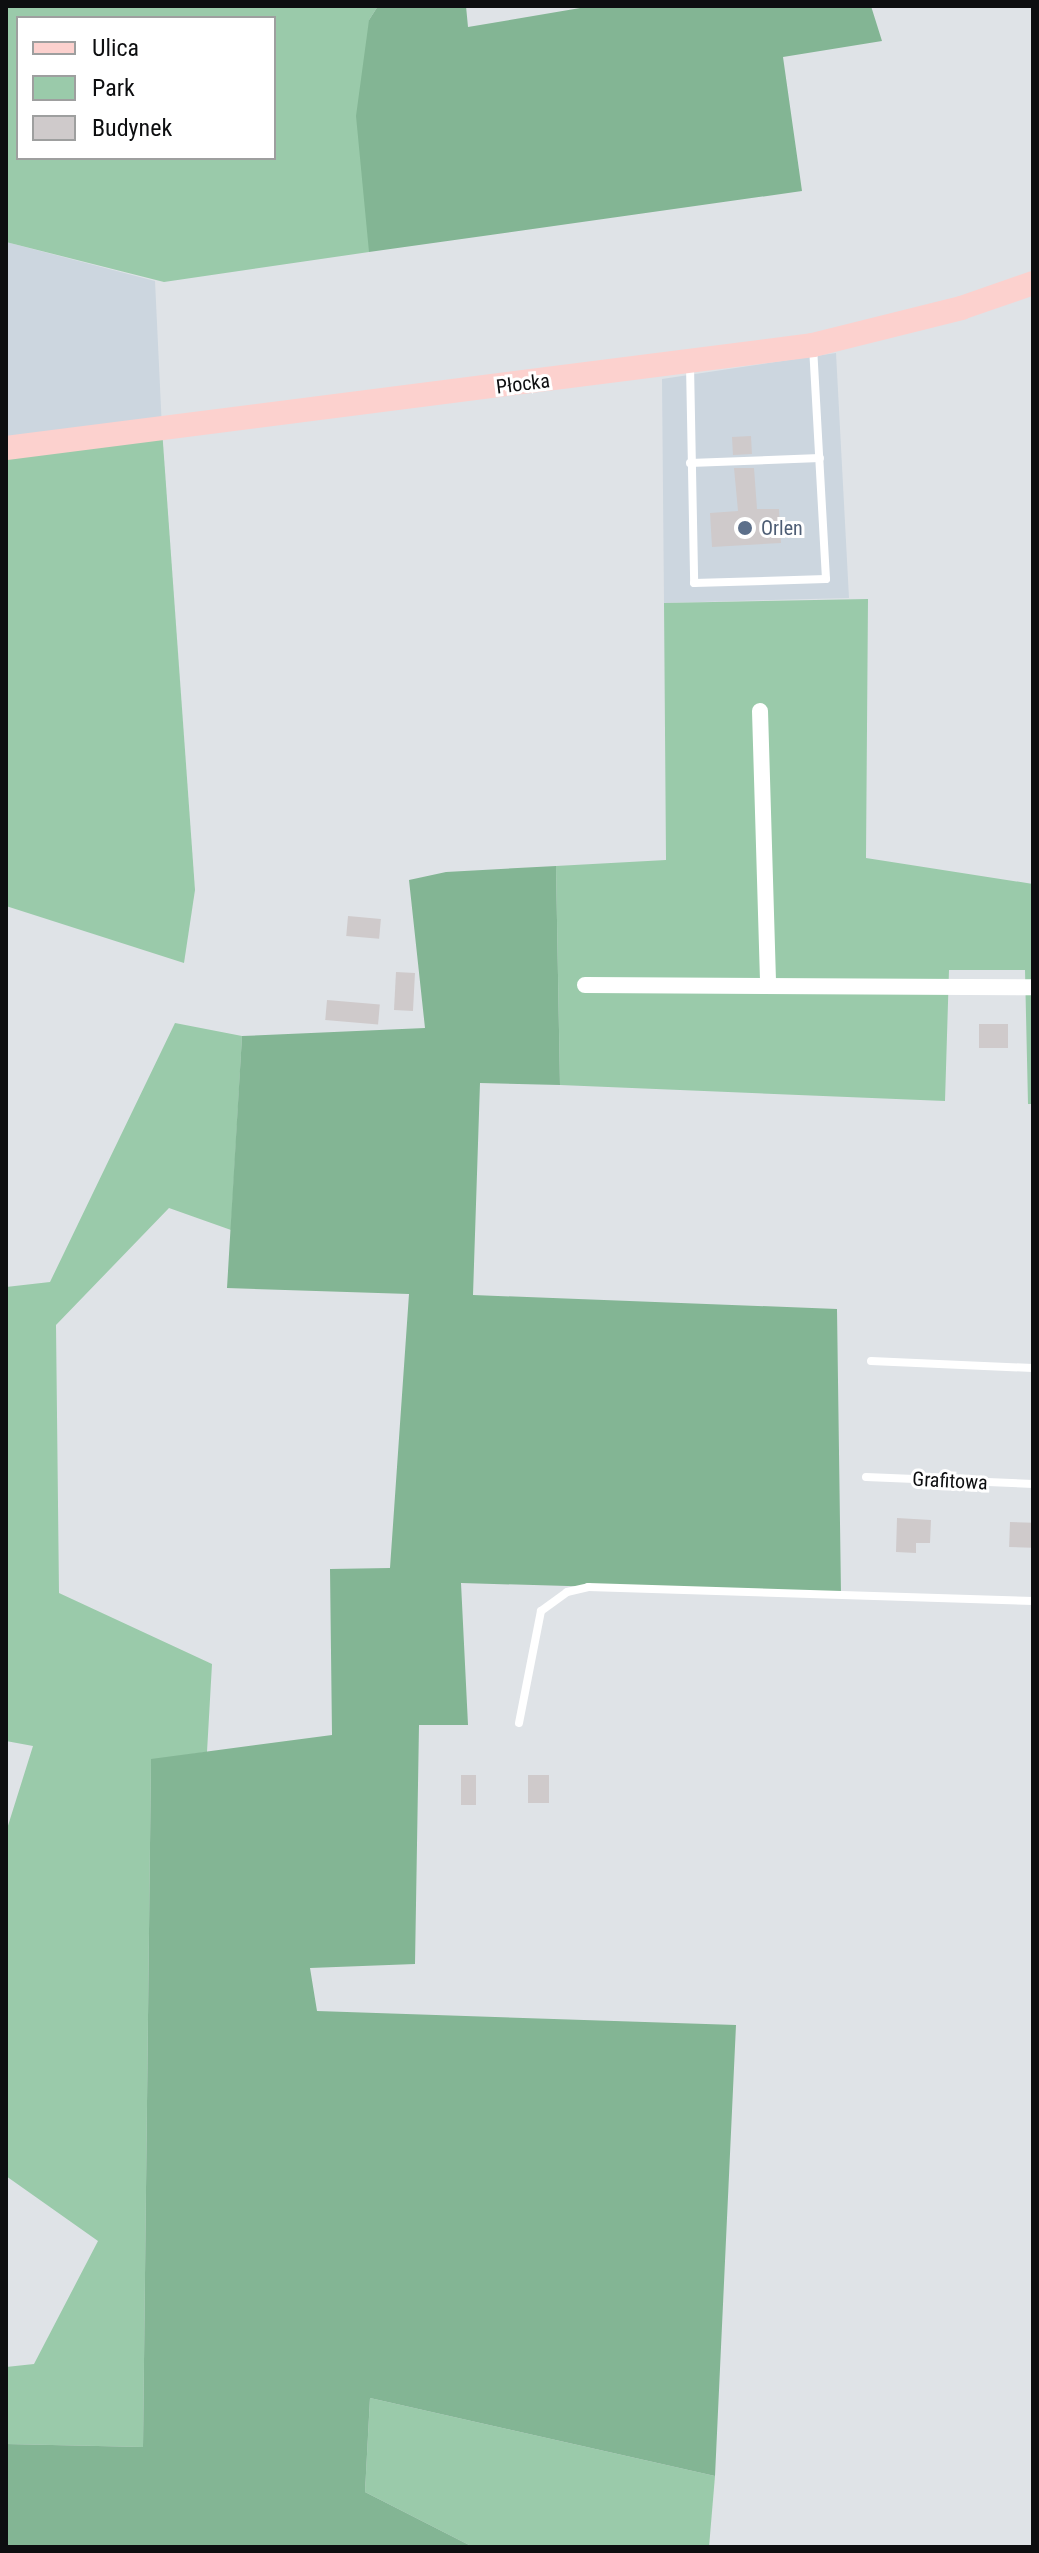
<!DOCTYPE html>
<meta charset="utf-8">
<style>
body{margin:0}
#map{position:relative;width:1039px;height:2553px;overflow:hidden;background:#dfe3e7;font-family:"Roboto Condensed",sans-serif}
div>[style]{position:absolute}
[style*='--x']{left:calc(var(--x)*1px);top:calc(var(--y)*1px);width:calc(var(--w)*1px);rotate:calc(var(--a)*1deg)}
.built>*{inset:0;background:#ccd6df}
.green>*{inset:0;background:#9acaaa}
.forest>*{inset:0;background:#83b594}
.building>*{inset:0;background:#cfcacb;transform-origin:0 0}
.lane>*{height:8px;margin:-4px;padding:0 4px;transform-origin:4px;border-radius:4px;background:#fff}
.street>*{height:16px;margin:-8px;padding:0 8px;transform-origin:8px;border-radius:8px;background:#fff}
.primary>*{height:24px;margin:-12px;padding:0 12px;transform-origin:12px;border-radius:12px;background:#fcd1ce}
.dots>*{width:22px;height:22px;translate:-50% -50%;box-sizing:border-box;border:4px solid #fff;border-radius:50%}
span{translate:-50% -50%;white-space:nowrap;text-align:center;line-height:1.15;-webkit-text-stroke:6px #fff;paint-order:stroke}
.street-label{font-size:20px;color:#0d0e10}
.service-label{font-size:20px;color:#4e5e75}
.left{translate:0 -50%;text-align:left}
.frame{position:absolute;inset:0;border:8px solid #0d0e10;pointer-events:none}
.legend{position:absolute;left:16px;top:16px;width:260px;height:144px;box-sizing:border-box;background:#fff;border:2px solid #9e9f9f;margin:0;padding:10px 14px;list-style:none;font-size:24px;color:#0d0e10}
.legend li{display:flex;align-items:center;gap:16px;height:40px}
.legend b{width:40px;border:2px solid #9e9f9f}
</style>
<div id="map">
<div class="built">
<i style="clip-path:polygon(6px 242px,155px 281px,162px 429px,6px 448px)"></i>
<i style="clip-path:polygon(836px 353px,849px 598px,664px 603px,662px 379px)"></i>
</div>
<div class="green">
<i style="clip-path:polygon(evenodd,6px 6px,378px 6px,369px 20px,369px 252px,164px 282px,6px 242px,6px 6px,18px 18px,274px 18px,274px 158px,18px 158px,18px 18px)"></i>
<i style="clip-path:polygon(162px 429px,195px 890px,184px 963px,6px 906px,6px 448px)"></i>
<i style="clip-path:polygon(868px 599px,866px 858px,1033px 884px,1033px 1104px,1028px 1104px,1025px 970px,949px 970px,945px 1101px,560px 1085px,556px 866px,666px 860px,664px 603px)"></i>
<i style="clip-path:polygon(175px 1023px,242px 1036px,231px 1230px,169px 1208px,56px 1325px,59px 1593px,212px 1664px,207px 1752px,151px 1760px,143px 2447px,6px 2444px,6px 2367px,34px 2364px,98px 2241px,6px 2176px,6px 1832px,33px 1746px,6px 1741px,6px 1287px,50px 1282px)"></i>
<i style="clip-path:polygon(370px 2398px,715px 2476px,709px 2547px,473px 2547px,365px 2492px)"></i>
</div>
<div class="forest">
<i style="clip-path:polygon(378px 6px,466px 6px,468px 27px,592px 6px,871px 6px,882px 41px,783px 57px,802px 191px,369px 252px,356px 116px,369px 20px)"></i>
<i style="clip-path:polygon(556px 866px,560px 1085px,480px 1083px,473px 1295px,837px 1309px,841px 1594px,461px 1583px,468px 1725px,419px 1725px,415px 1964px,310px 1968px,317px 2011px,736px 2025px,715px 2476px,370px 2398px,365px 2492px,473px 2547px,6px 2547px,6px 2444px,143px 2447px,151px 1759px,332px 1735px,330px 1569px,390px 1568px,409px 1294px,227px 1288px,242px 1036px,425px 1028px,409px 880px,446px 872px)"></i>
</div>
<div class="building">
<i style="left:751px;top:436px;width:18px;height:19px;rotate:87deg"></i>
<i style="clip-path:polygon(734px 468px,754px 468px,757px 509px,779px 509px,781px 543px,712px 547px,710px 513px,738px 511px)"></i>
<i style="left:348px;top:916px;width:33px;height:20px;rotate:5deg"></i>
<i style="left:396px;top:972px;width:19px;height:38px;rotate:3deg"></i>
<i style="left:327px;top:1000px;width:53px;height:20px;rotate:5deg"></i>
<i style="left:1008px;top:1024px;width:24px;height:29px;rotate:90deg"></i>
<i style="clip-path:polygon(897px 1518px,931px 1520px,930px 1543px,916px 1543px,916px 1553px,896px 1552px)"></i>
<i style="left:1010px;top:1522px;width:23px;height:25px;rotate:2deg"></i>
<i style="left:461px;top:1775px;width:15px;height:30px"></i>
<i style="left:528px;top:1775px;width:21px;height:28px"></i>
</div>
<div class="lane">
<i style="--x:690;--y:365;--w:218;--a:88.9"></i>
<i style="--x:694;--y:583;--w:132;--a:-1.7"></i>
<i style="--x:826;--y:579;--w:232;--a:-93.2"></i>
<i style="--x:690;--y:463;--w:130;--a:-2.2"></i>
<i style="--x:871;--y:1361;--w:162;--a:2.5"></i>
<i style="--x:866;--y:1477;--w:167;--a:2.4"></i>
<i style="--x:519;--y:1723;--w:114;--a:-78.9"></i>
<i style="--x:541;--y:1611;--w:32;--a:-36"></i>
<i style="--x:567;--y:1592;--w:22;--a:-13"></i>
<i style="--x:588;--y:1587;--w:445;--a:1.8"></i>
</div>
<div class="street">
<i style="--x:760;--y:711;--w:275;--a:88.3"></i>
<i style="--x:585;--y:985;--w:448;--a:0.3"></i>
</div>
<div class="primary">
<i style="--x:6;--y:448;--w:814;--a:-7.27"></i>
<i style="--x:813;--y:345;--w:153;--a:-14"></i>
<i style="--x:961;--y:308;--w:76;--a:-19.1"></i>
</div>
<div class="dots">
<i style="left:745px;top:528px;background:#5c6f8a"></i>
</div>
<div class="street-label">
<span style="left:523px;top:384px;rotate:-7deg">Płocka</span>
<span style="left:950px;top:1481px;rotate:3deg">Grafitowa</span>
</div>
<div class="service-label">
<span class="left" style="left:761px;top:528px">Orlen</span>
</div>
<div class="frame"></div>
<ul class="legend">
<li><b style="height:10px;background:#fcd1ce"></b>Ulica</li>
<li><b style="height:22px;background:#9acaaa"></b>Park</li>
<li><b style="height:22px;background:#cfcacb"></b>Budynek</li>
</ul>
</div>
